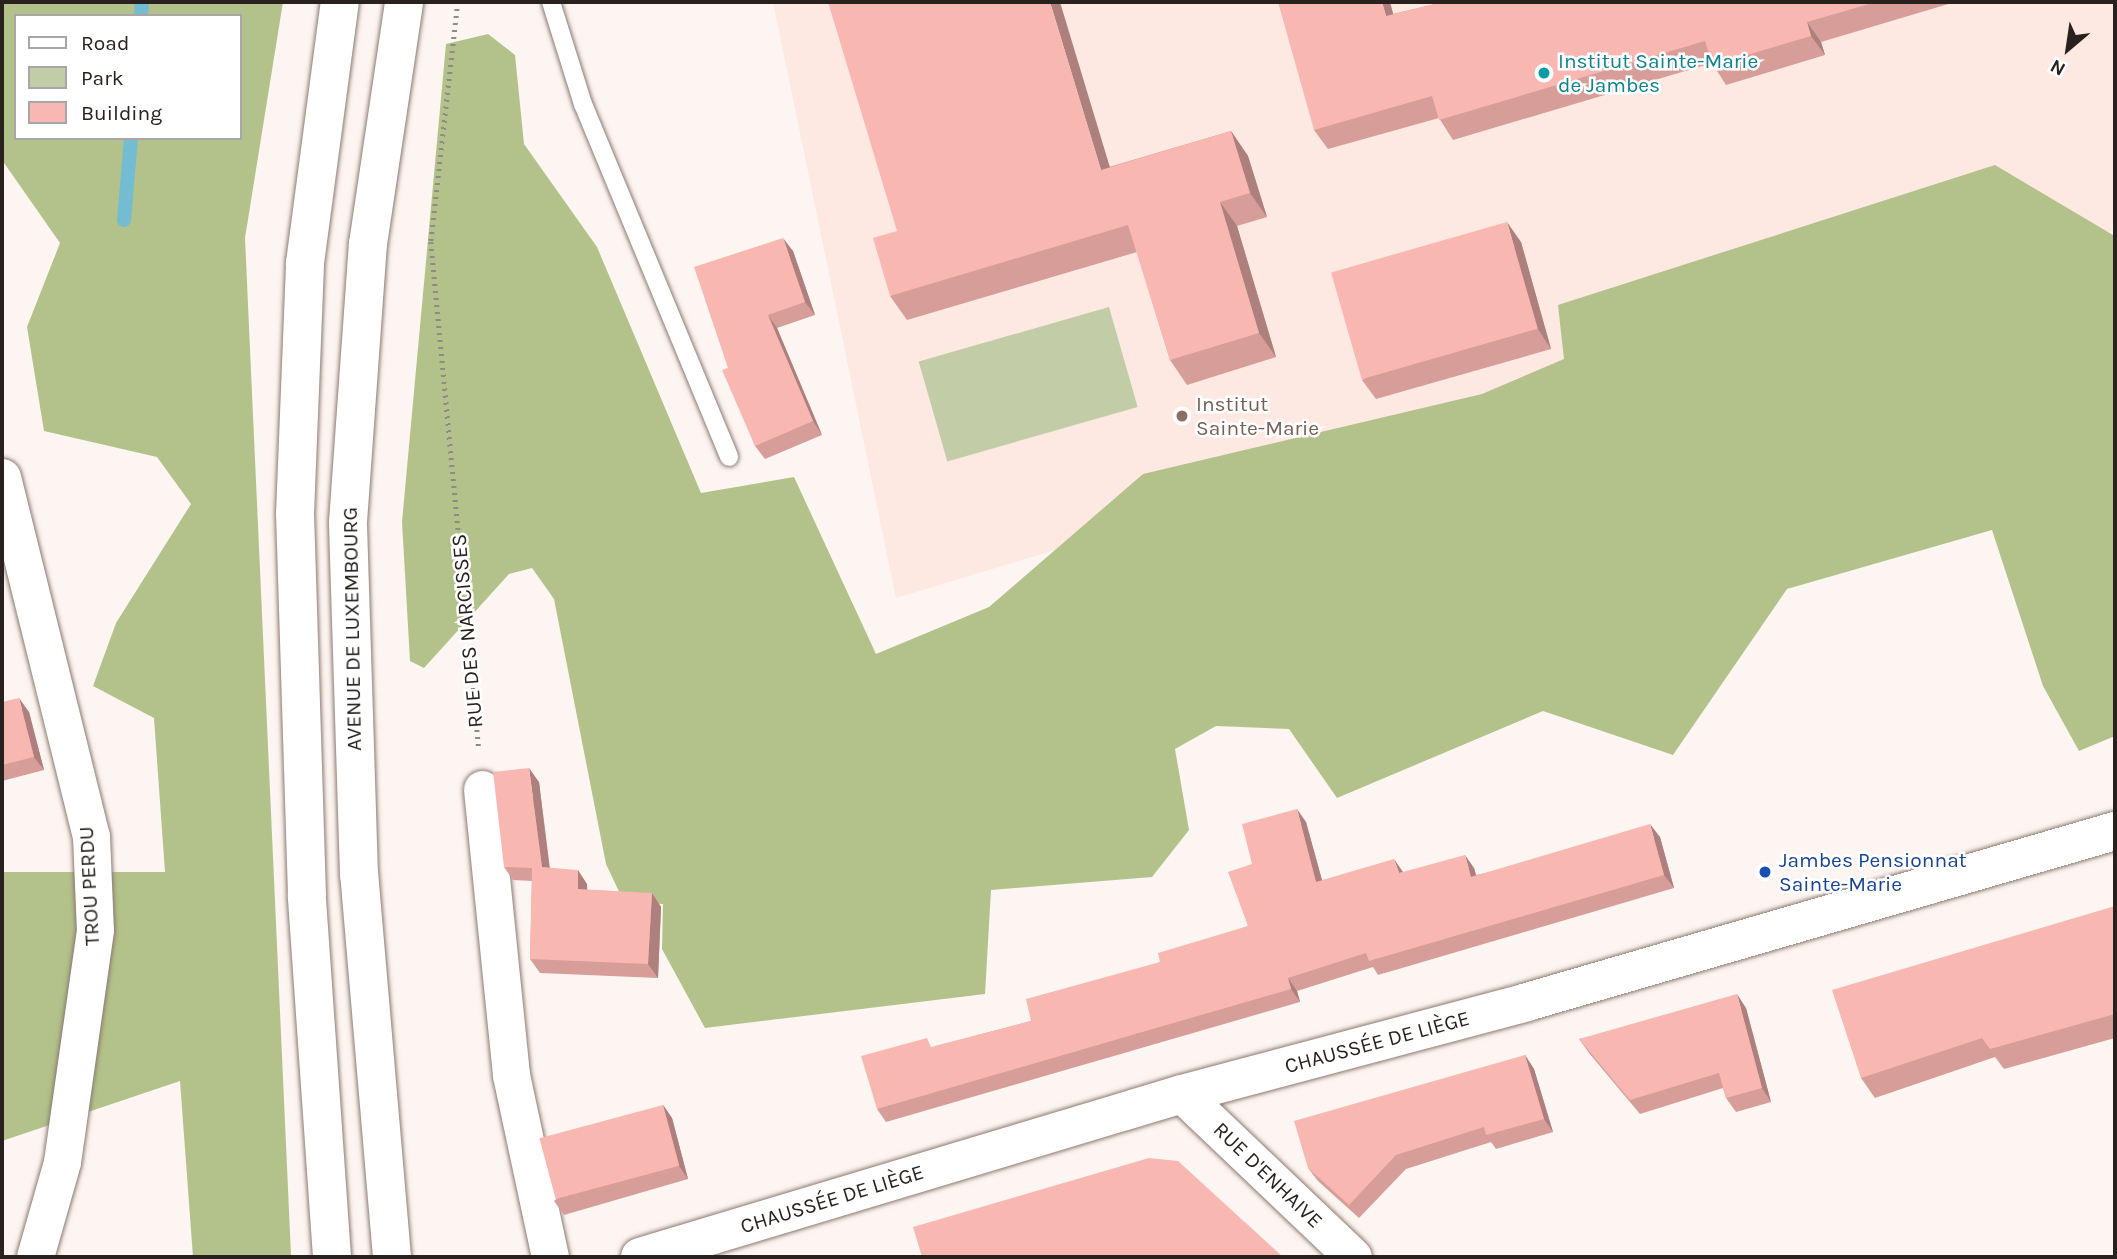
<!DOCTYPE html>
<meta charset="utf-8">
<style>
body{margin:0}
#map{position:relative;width:2117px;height:1259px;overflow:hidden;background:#fdf5f1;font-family:Karla,sans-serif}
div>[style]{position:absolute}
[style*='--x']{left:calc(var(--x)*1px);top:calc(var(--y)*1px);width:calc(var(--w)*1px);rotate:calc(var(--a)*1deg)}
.education>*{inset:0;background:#fde8e2}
.green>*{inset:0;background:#c2cda8;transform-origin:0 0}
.forest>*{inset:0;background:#b3c28a}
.stream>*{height:14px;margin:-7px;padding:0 7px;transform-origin:7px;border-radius:7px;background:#74bcd1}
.path>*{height:4.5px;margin-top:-2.25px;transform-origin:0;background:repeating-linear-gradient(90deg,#908985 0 2px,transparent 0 7px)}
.roads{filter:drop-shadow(0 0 2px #8c7a71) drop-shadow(0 0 2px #8c7a71)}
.lane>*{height:18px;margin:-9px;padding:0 9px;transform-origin:9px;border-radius:9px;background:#fff}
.street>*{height:37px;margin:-18.5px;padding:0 18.5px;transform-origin:18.5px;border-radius:18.5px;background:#fff}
.secondary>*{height:38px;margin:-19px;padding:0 19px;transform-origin:19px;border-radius:19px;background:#fff}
.primary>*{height:38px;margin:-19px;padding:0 19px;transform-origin:19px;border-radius:19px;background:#fff}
.wall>*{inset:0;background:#d69d99}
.shaded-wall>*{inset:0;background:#ae807d}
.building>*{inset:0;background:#f9b7b2;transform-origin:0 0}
.dots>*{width:19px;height:19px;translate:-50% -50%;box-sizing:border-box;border:4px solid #fff;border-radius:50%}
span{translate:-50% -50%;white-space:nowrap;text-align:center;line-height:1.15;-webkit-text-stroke:5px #fff;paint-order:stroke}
.culture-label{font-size:21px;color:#0d838f}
.left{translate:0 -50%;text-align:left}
.education-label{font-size:21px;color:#785e54}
.street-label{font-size:21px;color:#28211e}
.transit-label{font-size:21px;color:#164399}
.frame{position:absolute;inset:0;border:4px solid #28211e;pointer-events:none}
.legend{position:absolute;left:14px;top:14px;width:228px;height:126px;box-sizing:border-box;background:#fff;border:2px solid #a9a6a5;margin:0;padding:9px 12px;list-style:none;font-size:21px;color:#28211e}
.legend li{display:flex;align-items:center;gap:14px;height:35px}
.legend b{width:35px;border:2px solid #a9a6a5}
.north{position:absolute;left:2033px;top:14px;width:70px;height:70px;-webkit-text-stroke:5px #fff;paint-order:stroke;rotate:209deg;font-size:19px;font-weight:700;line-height:28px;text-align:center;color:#28211e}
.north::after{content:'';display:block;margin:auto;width:24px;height:32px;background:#28211e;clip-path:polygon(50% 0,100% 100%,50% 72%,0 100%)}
</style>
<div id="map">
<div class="education">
<i style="clip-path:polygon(773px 2px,2115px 2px,2115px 230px,896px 598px)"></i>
</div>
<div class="green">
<i style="left:1109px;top:307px;width:104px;height:198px;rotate:74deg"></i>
</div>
<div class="forest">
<i style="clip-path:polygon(evenodd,2px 2px,283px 2px,245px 238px,291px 1255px,281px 1257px,193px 1257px,180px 1081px,2px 1141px,2px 872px,165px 872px,154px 718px,93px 686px,116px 623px,191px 504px,157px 457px,44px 431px,27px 327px,60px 243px,2px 160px,2px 2px,16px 16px,240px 16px,240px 138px,16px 138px,16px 16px)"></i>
<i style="clip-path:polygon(488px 34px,515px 55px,524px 144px,597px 247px,701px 493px,794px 477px,876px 654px,989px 607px,1143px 474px,1482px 394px,1564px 359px,1558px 305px,1995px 165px,2113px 235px,2115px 230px,2115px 736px,2079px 751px,2043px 686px,1992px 530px,1787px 589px,1673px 755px,1543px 711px,1337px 798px,1289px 729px,1216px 726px,1175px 749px,1189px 830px,1152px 877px,991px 890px,985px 994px,705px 1028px,662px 949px,663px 904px,624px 902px,606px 864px,554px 599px,532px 568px,509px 574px,424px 668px,410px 661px,402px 522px,446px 44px)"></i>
</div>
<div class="stream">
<i style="--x:141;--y:16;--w:14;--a:-86"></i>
<i style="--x:124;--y:220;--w:82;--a:-85.1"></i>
</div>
<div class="path">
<i style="--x:458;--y:2;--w:242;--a:96.4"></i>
<i style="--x:431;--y:242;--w:510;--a:84.6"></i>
</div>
<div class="roads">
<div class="lane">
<i style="--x:551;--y:2;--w:107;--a:72.6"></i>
<i style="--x:583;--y:104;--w:382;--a:67.5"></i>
</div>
<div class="street">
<i style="--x:2;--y:477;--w:370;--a:76.1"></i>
<i style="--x:91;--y:836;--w:94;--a:87.6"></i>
<i style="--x:95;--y:930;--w:234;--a:98.1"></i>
<i style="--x:62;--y:1162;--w:99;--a:105.9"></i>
<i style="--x:482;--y:789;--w:287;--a:84.2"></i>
<i style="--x:511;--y:1075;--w:186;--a:77.9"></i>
<i style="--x:1182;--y:1094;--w:236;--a:43.6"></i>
</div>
<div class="secondary">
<i style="--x:640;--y:1257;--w:566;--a:-16.74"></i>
<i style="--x:1182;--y:1094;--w:357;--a:-14.9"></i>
<i style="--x:1527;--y:1002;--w:612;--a:-16.22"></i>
</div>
<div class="primary">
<i style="--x:332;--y:1257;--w:363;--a:-94"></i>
<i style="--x:307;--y:895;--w:381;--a:-91.8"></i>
<i style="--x:295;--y:514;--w:251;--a:-87.7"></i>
<i style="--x:305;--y:263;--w:263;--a:-82.4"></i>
<i style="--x:392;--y:1257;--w:383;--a:-94.9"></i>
<i style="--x:359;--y:875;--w:353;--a:-91.8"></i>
<i style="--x:348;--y:522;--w:279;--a:-85.9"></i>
<i style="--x:368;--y:244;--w:245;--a:-81.5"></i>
</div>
</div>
<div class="wall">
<i style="clip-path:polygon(1443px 2px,1955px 2px,1821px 42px,1825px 55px,1726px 85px,1712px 63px,1453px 140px,1439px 118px,1328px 149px,1314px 130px,1393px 14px)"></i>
<i style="clip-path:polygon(1231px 131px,1248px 156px,1267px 217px,1237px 226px,1276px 357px,1187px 385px,1170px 360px,1137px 252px,907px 320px,890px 296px,1109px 167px)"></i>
<i style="clip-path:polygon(1521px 242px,1551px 349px,1376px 399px,1362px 380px)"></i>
<i style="clip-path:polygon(793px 251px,815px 315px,777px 328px,822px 435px,765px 459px,755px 446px,728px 368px)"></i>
<i style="clip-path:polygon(2px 702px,29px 712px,44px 770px,2px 781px)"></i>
<i style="clip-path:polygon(539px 782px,550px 868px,587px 884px,587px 890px,652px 893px,661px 907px,658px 978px,540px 973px,530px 959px,532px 881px,513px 880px,504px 867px)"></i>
<i style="clip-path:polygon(1306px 822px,1322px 880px,1403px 872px,1474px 868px,1476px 875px,1660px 837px,1674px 888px,1378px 975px,1373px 967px,1297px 991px,1300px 1002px,886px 1122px,877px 1109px,933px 1047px,1031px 1021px,1160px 962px,1248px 926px,1252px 864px)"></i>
<i style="clip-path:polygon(2115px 906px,2115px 1038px,2004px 1069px,1995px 1057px,1875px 1098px,1861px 1078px)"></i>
<i style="clip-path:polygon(1746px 1008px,1771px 1102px,1736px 1112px,1726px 1098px,1723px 1088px,1640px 1114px,1589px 1053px,1579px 1039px)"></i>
<i style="clip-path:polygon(1525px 1055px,1534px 1069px,1553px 1132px,1496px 1149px,1491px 1142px,1406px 1169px,1359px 1218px,1318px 1181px,1308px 1168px)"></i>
<i style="clip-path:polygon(663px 1105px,672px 1118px,688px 1179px,564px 1215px,554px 1201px)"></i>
</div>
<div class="shaded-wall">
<i style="clip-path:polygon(1050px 2px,1060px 2px,1118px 194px,1101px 170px)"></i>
<i style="clip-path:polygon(1382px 2px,1390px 2px,1399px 35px,1386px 16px)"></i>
<i style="clip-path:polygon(1807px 22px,1821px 42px,1825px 55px,1811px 36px)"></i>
<i style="clip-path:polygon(1231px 131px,1248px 156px,1267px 217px,1250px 193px)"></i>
<i style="clip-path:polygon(1220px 202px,1237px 226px,1276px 357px,1259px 333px)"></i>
<i style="clip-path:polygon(1507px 222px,1521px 242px,1551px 349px,1538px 329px)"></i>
<i style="clip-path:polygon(783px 238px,793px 251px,815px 315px,805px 302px)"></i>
<i style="clip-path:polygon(768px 315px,777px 328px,822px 435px,813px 421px)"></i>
<i style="clip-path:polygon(19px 698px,29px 712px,44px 770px,34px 757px)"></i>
<i style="clip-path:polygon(529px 768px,539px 782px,551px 881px,542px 867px)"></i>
<i style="clip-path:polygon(1297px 809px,1306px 822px,1326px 895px,1316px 882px)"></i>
<i style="clip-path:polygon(1650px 824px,1660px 837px,1674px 888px,1664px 875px)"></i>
<i style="clip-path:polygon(1465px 855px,1474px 868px,1480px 890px,1471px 877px)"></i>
<i style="clip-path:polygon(1394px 859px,1403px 872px,1399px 873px)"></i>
<i style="clip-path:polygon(578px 870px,587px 884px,588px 903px,578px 889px)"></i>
<i style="clip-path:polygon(652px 893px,661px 907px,658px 978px,648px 964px)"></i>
<i style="clip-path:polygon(1288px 978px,1297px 991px,1300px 1002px,1291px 989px)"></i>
<i style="clip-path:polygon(1737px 994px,1746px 1008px,1771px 1102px,1762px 1088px)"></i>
<i style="clip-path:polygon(1525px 1055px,1534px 1069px,1553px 1132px,1544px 1119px)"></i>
<i style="clip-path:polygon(663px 1105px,672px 1118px,688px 1179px,679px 1166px)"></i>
</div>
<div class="building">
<i style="clip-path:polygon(828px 2px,1050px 2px,1101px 170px,1231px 131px,1250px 193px,1220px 202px,1259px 333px,1170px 360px,1128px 225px,890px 296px,873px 238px,897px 231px)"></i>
<i style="clip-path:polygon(1278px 2px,1382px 2px,1386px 16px,1443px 2px,1876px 2px,1807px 22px,1811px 36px,1713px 65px,1705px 41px,1439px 120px,1432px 96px,1314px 130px)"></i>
<i style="left:1507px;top:222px;width:111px;height:183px;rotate:74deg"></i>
<i style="clip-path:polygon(783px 238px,805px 302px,768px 315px,813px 421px,755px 446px,722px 370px,728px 368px,694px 267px)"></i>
<i style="clip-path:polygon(19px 698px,34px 757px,2px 765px,2px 702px)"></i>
<i style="clip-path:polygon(529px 768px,542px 867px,578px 870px,578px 889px,652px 893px,648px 964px,530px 959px,532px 868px,504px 867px,493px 772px)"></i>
<i style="clip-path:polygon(1297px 809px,1316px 882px,1394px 859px,1399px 873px,1465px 855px,1471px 877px,1650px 824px,1664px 875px,1369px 961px,1366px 953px,1288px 978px,1291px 989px,877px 1109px,861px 1056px,927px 1038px,931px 1047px,1031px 1021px,1026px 999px,1160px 962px,1158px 953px,1248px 926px,1228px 872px,1252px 864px,1242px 824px)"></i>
<i style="clip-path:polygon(2115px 906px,2115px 1014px,1990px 1049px,1982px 1038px,1861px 1078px,1832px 990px)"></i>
<i style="clip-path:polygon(1737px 994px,1762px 1088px,1726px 1098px,1719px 1073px,1630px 1100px,1579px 1039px)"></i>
<i style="clip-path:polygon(1525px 1055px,1544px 1119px,1486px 1135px,1484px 1127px,1396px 1155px,1349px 1205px,1308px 1168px,1294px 1121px)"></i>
<i style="left:663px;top:1105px;width:63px;height:128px;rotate:75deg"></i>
<i style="clip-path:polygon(1149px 1158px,1178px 1161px,1283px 1257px,922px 1257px,913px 1227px)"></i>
</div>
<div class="dots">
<i style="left:1544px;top:73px;background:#0f9aa8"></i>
<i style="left:1182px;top:416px;background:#8d6e63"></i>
<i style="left:1765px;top:872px;background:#1a4fb4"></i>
</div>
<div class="culture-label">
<span class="left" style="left:1558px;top:73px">Institut Sainte-Marie<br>de Jambes</span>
</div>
<div class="education-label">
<span class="left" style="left:1196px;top:416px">Institut<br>Sainte-Marie</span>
</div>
<div class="street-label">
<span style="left:352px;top:629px;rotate:-91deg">AVENUE DE LUXEMBOURG</span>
<span style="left:467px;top:631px;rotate:-95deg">RUE DES NARCISSES</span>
<span style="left:89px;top:886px;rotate:-93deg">TROU PERDU</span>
<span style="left:1377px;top:1042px;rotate:-15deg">CHAUSSÉE DE LIÈGE</span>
<span style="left:1268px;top:1175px;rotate:44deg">RUE D'ENHAIVE</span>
<span style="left:832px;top:1199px;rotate:-17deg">CHAUSSÉE DE LIÈGE</span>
</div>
<div class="transit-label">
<span class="left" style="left:1779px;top:872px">Jambes Pensionnat<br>Sainte-Marie</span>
</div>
<div class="frame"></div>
<ul class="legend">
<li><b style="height:9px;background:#fff"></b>Road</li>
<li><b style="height:19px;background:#c2cda8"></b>Park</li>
<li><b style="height:19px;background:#f9b7b2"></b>Building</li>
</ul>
<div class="north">N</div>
</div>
